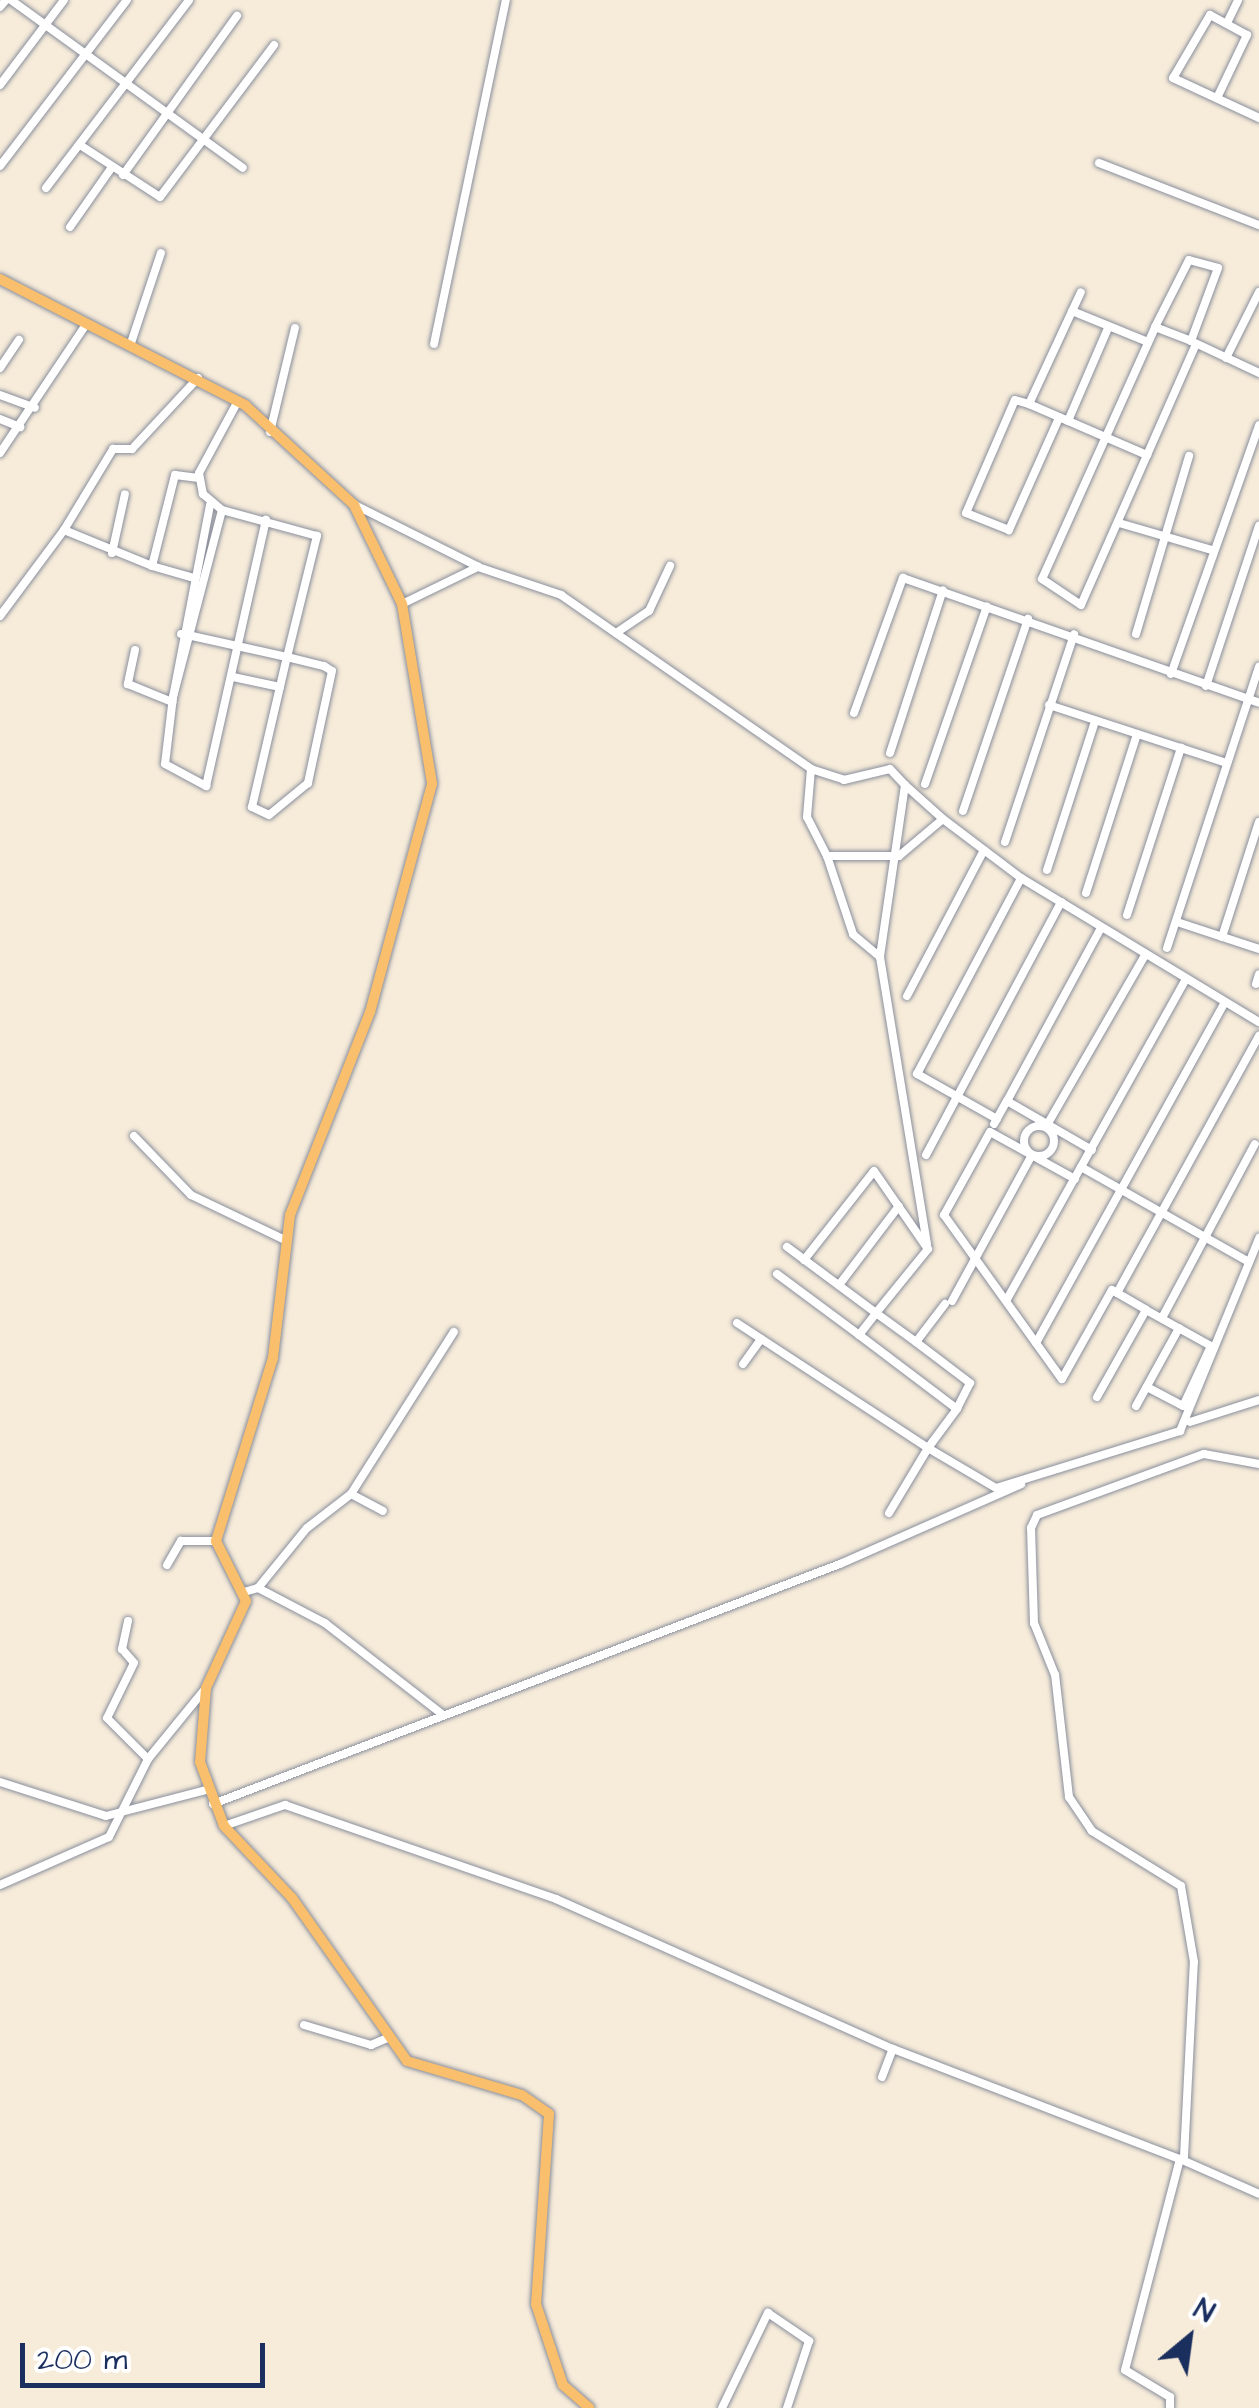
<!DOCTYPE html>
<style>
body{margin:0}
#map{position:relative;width:1259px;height:2408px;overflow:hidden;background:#f7ecda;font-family:"Architects Daughter",sans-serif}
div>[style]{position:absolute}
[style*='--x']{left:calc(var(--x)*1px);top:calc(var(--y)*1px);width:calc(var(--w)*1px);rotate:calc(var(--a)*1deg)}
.roads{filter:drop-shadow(0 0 2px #898e9c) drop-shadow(0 0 2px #898e9c)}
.minor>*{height:8px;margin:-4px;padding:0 4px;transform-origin:4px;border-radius:4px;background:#fff}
.minor>.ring{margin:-4px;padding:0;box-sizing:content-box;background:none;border:8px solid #fff;border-radius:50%}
.major>*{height:10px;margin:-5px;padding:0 5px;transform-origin:5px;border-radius:5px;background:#f9bf6d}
span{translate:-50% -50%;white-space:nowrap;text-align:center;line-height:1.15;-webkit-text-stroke:8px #fff;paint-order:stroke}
.north{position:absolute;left:1139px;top:2288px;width:100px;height:100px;-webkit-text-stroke:8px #fff;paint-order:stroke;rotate:29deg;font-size:28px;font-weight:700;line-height:40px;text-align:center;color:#1b2f5e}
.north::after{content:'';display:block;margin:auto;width:35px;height:45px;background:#1b2f5e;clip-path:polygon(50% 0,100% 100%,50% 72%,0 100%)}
.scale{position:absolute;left:20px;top:2343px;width:245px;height:45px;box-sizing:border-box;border:5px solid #1b2f5e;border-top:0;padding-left:12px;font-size:30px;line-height:35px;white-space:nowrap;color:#1b2f5e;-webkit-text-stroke:8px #fff;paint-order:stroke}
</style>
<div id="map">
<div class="roads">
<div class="minor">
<i style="--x:11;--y:0;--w:286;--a:35.9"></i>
<i style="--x:0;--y:7;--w:9;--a:-49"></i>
<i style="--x:1227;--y:23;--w:25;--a:-64"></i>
<i style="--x:0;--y:85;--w:106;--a:-53"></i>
<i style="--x:1217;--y:98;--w:70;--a:-64.5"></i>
<i style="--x:1247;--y:35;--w:42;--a:-151.6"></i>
<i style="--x:1210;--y:15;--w:73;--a:120.4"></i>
<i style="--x:1173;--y:78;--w:95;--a:24.9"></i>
<i style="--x:80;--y:145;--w:95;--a:33"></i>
<i style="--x:160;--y:197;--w:190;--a:-53.1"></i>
<i style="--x:1099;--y:163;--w:172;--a:21.2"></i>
<i style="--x:0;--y:166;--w:209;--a:-52.6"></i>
<i style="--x:123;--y:175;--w:196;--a:-54.4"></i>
<i style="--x:46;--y:188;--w:236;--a:-52.7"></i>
<i style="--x:70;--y:227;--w:73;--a:-55"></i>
<i style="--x:1072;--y:311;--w:82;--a:22.2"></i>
<i style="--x:1155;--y:327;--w:75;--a:-63.1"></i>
<i style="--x:1189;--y:260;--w:30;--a:15"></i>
<i style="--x:1218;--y:268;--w:78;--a:110.3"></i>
<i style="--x:434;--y:344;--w:351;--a:-78.2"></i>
<i style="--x:1196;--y:344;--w:285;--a:113.8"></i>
<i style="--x:1081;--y:605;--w:47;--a:-146.3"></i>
<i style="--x:1042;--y:579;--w:276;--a:-65.8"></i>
<i style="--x:1155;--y:327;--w:39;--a:21"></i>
<i style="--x:1191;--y:341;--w:75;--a:25.2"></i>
<i style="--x:130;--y:346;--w:98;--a:-71.6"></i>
<i style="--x:1226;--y:358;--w:74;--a:-63.4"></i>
<i style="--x:0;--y:368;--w:34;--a:-56"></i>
<i style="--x:0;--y:395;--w:37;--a:20"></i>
<i style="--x:1029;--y:404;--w:123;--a:-65.1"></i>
<i style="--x:1059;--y:418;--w:123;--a:114.1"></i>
<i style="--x:1009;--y:530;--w:46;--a:-158.4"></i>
<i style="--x:966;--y:513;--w:123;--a:-66.6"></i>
<i style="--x:1015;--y:400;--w:15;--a:16"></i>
<i style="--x:1029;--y:404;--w:129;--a:23.4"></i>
<i style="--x:0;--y:419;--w:22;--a:22"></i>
<i style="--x:1068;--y:421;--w:103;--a:-66.7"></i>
<i style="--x:270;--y:432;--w:107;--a:-76.5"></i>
<i style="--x:0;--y:453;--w:153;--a:-56.2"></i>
<i style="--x:210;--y:505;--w:196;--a:100.9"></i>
<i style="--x:173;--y:697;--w:193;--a:-75.3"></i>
<i style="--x:355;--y:505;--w:136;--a:26.6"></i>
<i style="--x:1119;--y:523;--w:97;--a:16.2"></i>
<i style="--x:64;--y:530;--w:95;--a:-58.8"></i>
<i style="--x:113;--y:449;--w:19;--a:0"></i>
<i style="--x:132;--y:449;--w:97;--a:-47.1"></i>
<i style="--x:112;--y:553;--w:60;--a:-77.6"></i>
<i style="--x:152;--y:566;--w:44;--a:15.9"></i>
<i style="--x:402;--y:604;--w:85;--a:-26"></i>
<i style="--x:478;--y:567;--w:88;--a:18.6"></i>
<i style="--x:561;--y:595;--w:305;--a:34.8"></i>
<i style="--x:811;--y:769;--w:48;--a:94.8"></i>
<i style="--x:807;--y:817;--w:44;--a:62.9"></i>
<i style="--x:827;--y:856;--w:72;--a:0"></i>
<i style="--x:899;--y:856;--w:57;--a:-40.1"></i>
<i style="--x:943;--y:819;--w:98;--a:37.1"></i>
<i style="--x:1021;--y:878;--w:278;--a:31.2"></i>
<i style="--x:0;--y:616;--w:107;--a:-53.3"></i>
<i style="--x:64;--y:530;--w:95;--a:22.2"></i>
<i style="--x:152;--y:566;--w:94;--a:-75.8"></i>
<i style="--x:175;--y:475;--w:24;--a:7"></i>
<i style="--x:616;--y:633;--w:40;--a:-34"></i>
<i style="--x:649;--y:611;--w:50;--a:-65"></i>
<i style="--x:181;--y:634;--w:11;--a:10"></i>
<i style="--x:192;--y:636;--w:97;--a:12.5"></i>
<i style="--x:287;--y:657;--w:38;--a:14"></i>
<i style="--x:324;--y:666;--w:9;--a:32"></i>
<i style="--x:332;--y:671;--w:115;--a:102.1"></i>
<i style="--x:308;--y:783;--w:50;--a:140.6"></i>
<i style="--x:269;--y:815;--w:19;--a:-155"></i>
<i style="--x:252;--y:807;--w:154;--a:-76.9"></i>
<i style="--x:287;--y:657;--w:125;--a:-76.1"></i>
<i style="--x:317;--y:536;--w:98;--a:-164.7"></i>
<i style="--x:222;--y:510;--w:25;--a:-140"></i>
<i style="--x:203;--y:494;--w:21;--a:-101"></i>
<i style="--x:199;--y:473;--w:82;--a:-61.6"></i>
<i style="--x:1136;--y:634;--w:186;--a:-73.4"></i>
<i style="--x:135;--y:650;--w:35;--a:102"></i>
<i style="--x:128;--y:684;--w:48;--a:22.2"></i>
<i style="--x:1171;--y:674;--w:264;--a:-70.5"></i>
<i style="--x:233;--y:677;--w:48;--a:12"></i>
<i style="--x:1206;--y:686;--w:169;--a:-71.7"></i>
<i style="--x:173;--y:697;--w:67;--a:96.8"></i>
<i style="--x:165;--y:764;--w:47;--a:28.2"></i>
<i style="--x:206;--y:786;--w:273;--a:-77.3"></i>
<i style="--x:1049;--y:705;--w:186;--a:18.1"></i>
<i style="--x:854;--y:713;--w:144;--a:-70.1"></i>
<i style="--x:903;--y:578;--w:377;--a:19.3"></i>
<i style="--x:890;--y:753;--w:171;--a:-72"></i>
<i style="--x:811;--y:769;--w:35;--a:18"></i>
<i style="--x:844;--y:780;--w:47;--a:-13.4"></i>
<i style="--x:890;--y:769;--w:22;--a:47"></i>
<i style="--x:905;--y:785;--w:174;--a:98.3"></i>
<i style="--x:880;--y:957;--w:35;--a:-140"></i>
<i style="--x:853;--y:934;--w:82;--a:-108.4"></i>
<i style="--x:925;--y:784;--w:188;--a:-70.8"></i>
<i style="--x:905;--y:785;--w:51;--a:41.8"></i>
<i style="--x:963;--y:811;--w:203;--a:-71.3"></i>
<i style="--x:1005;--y:842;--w:219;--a:-71.6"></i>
<i style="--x:1047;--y:870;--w:157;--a:-72.1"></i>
<i style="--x:1086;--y:893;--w:167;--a:-72.2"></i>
<i style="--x:1127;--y:915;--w:176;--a:-72.1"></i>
<i style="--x:1177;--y:922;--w:86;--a:18.2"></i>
<i style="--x:1222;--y:937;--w:121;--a:-72.2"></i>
<i style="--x:1167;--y:948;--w:296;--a:-71.9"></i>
<i style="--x:880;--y:957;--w:291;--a:80.7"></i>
<i style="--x:1256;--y:984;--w:10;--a:-73"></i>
<i style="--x:907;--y:996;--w:165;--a:-62.2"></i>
<i style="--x:1007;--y:1101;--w:197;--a:-61.5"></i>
<i style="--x:997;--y:1119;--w:92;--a:-150.6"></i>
<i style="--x:917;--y:1074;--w:222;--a:-62"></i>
<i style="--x:994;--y:1124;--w:26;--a:-61"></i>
<i style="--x:1007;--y:1101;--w:98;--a:30"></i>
<i style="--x:1047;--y:1125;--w:196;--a:-60"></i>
<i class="ring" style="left:1024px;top:1126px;width:22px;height:22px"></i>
<i style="--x:134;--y:1136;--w:82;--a:46"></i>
<i style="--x:191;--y:1195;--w:104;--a:25.6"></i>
<i style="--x:926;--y:1155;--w:287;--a:-61.9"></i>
<i style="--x:1081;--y:1167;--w:193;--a:29.5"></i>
<i style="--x:1075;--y:1179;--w:97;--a:-151.1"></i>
<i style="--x:990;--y:1132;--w:95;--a:119"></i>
<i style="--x:944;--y:1215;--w:202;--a:54.3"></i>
<i style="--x:1062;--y:1379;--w:102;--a:-60.7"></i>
<i style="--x:1112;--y:1290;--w:39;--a:30"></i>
<i style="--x:1146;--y:1310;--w:100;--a:119.4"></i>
<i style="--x:804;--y:1260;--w:113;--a:-51.8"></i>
<i style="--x:874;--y:1171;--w:95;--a:55.3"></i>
<i style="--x:928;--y:1249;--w:82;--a:129.1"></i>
<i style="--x:876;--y:1313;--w:49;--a:35.9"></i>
<i style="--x:916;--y:1342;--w:48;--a:-52.7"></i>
<i style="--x:777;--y:1274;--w:102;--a:36.6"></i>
<i style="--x:859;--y:1335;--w:28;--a:-52"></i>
<i style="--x:876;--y:1313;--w:111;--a:-143.4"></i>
<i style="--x:839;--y:1285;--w:99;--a:-52.8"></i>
<i style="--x:1117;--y:1293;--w:294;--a:-61.1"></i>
<i style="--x:952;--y:1301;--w:166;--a:-61.3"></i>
<i style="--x:1006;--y:1301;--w:369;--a:-60.8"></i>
<i style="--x:1146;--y:1310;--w:74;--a:29"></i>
<i style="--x:1211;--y:1346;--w:66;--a:115"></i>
<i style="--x:1183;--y:1406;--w:41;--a:-152.2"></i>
<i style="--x:1162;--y:1318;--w:197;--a:-61.9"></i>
<i style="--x:737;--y:1323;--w:228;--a:33.2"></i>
<i style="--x:928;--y:1448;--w:49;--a:-53.4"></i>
<i style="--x:957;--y:1409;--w:123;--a:-142.9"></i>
<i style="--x:916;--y:1342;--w:68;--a:37.2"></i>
<i style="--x:970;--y:1383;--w:29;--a:117"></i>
<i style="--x:1036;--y:1343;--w:390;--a:-61"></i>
<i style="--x:743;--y:1364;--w:31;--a:-54"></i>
<i style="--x:1136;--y:1406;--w:89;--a:-61.1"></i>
<i style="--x:1190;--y:1422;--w:72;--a:-17.7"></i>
<i style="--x:351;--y:1494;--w:192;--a:-57.6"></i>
<i style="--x:889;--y:1513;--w:76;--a:-59"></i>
<i style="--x:928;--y:1448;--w:79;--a:30.5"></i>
<i style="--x:996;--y:1488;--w:193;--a:-17.2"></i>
<i style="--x:1180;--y:1431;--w:209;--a:-67.7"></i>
<i style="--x:167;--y:1565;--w:28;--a:-60"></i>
<i style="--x:181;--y:1541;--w:35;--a:0"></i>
<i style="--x:258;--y:1588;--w:76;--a:27.6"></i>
<i style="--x:325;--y:1623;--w:150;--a:37.9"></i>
<i style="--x:244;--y:1592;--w:15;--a:-16"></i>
<i style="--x:258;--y:1588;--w:77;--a:-50.8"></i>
<i style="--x:307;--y:1528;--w:56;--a:-37.7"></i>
<i style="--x:351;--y:1494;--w:36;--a:28"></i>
<i style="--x:128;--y:1621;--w:29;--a:102"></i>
<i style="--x:122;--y:1649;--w:18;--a:49"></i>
<i style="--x:134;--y:1663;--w:61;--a:116.1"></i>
<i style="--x:107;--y:1718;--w:58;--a:45"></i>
<i style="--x:0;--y:1782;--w:111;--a:17.8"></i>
<i style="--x:106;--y:1816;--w:103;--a:-14.6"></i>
<i style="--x:213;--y:1804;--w:671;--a:-20.95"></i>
<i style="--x:840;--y:1564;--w:198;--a:-23.8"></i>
<i style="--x:224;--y:1826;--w:65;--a:-19"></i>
<i style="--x:285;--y:1805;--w:287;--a:19.1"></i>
<i style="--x:556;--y:1899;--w:369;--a:24"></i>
<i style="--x:0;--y:1885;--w:119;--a:-23.8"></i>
<i style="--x:109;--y:1837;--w:87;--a:-63.4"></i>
<i style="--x:148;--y:1759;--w:92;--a:-50.8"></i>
<i style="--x:304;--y:2025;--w:70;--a:16.6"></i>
<i style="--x:371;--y:2045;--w:21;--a:-23"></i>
<i style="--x:882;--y:2077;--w:30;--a:-69"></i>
<i style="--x:893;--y:2049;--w:307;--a:21"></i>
<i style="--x:1184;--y:2157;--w:195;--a:-87.1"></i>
<i style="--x:1194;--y:1962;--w:77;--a:-99.7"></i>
<i style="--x:1181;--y:1886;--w:105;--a:-148.3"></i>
<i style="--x:1092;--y:1831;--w:41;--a:-124.1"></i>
<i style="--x:1069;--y:1797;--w:123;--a:-96.5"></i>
<i style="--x:1055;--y:1675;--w:56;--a:-112"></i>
<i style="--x:1034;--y:1623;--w:95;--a:-91.8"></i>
<i style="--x:1031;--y:1528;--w:14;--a:-65"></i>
<i style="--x:1037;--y:1515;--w:178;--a:-20.1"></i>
<i style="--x:1204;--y:1454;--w:56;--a:10.3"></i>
<i style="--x:722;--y:2408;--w:106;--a:-64.2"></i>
<i style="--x:768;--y:2313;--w:50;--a:34.3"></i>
<i style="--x:809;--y:2341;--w:71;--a:108.2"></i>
<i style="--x:1170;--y:2408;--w:11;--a:-90"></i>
<i style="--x:1170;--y:2397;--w:52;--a:-149"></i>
<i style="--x:1125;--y:2370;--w:218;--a:-75.4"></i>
<i style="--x:1180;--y:2159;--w:86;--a:23.9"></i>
</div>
<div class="major">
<i style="--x:0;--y:279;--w:276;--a:27.2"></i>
<i style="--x:245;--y:405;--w:148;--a:42.5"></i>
<i style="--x:354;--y:505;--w:110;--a:64.1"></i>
<i style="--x:402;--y:604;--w:182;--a:80.5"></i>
<i style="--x:432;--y:784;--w:236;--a:105.2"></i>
<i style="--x:370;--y:1012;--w:218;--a:111.5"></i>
<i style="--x:290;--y:1215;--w:144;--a:96.8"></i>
<i style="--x:273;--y:1358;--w:192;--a:107.3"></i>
<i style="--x:216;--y:1541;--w:67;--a:63.4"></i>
<i style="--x:246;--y:1601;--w:96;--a:114.7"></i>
<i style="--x:206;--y:1688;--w:74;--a:94.6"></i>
<i style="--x:200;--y:1762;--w:68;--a:69.4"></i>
<i style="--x:224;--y:1826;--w:99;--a:46.6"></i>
<i style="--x:292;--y:1898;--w:199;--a:54.8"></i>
<i style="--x:407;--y:2061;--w:120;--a:16.5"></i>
<i style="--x:522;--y:2095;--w:33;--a:35"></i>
<i style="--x:549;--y:2114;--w:190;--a:93.9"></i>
<i style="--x:536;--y:2304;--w:85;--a:71.6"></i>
<i style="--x:563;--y:2385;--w:35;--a:41"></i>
</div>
</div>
<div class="north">N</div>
<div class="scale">200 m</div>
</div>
